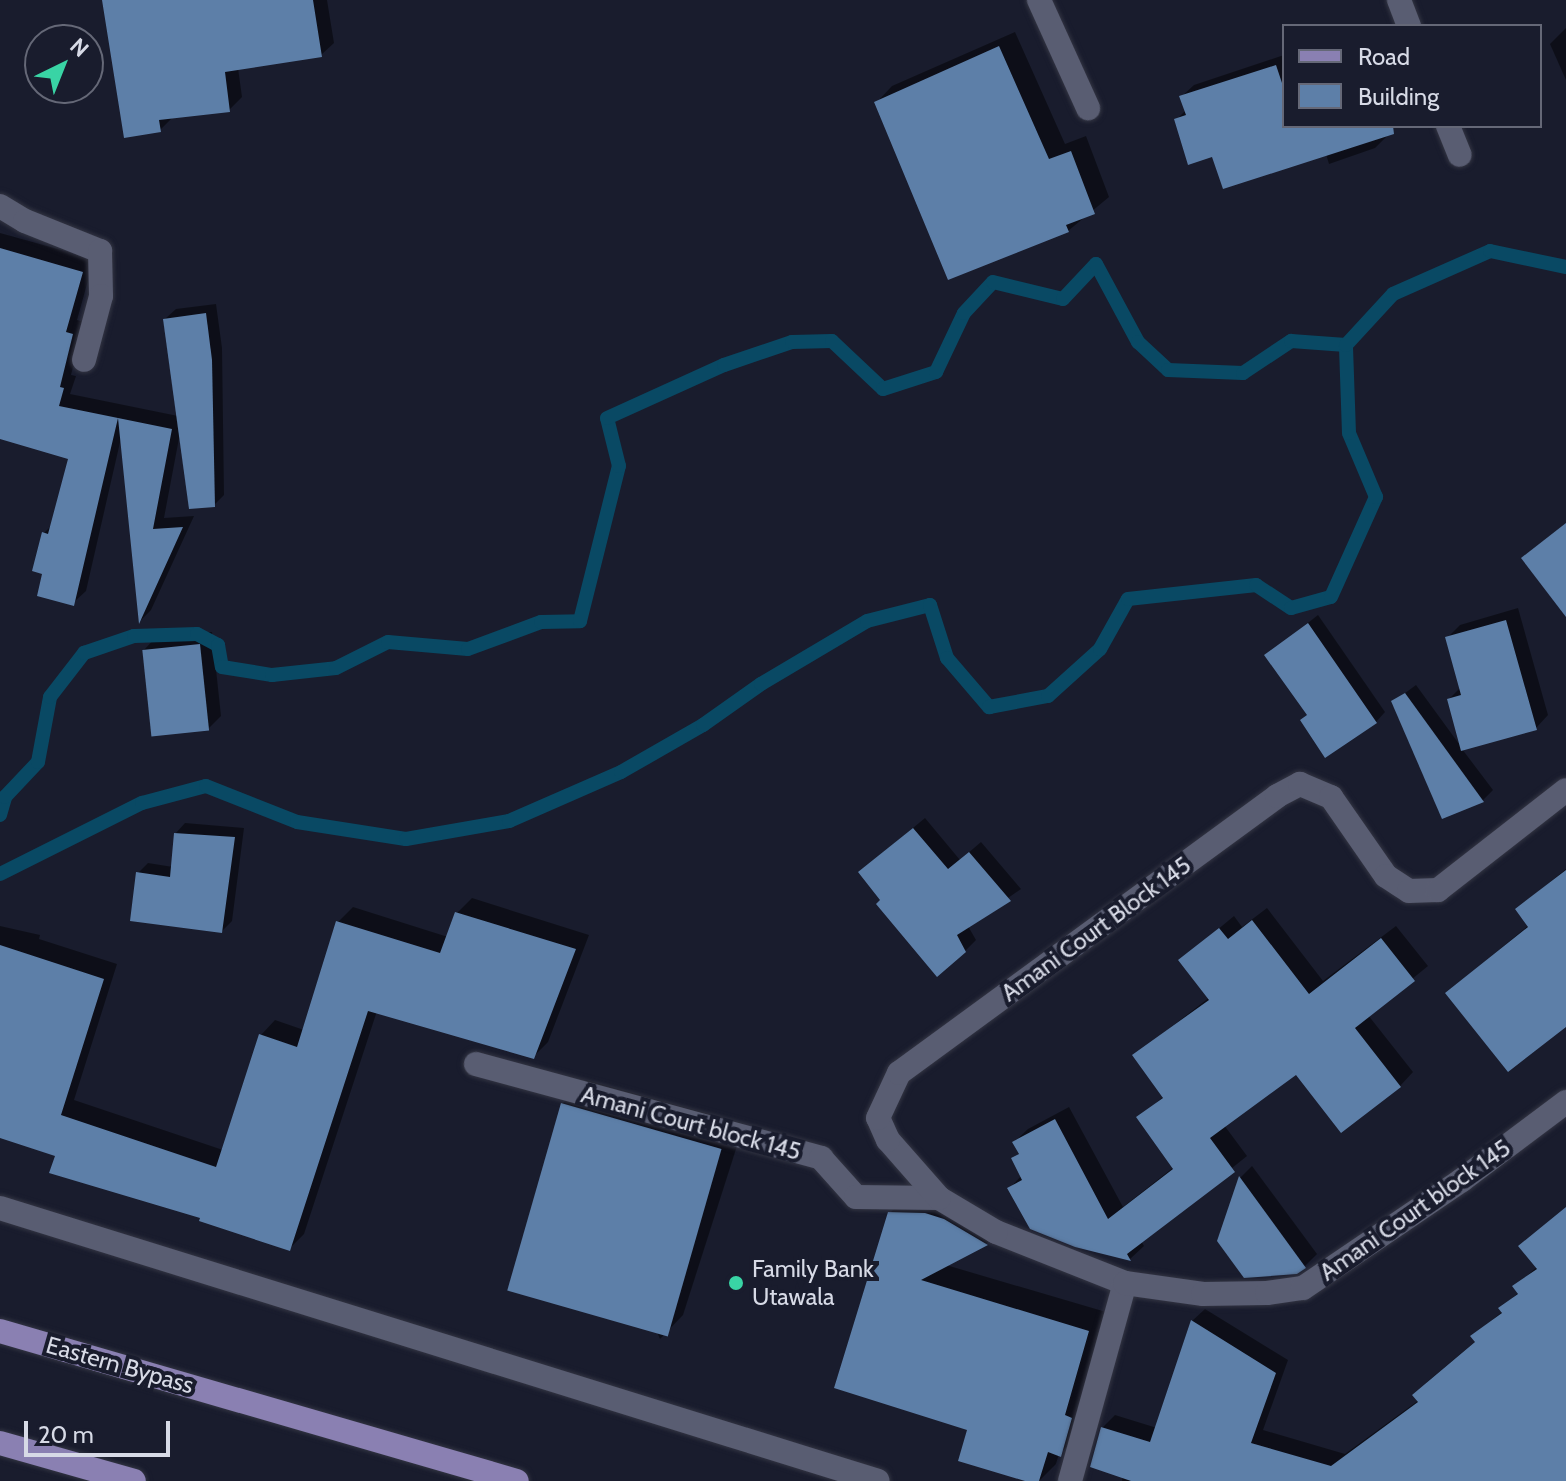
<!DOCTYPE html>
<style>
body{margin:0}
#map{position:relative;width:1566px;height:1481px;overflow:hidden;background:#191c2d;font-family:Cabin,sans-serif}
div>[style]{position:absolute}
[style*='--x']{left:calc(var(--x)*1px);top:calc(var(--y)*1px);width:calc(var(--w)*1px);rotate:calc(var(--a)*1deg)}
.shadow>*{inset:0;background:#0007}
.stream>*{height:14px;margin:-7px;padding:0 7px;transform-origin:7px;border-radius:7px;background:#094964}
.building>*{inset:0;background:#5d7fa8;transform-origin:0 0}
.roads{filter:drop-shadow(0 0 2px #333543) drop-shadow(0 0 2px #333543)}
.minor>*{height:24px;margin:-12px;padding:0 12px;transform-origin:12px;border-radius:12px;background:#595d72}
.major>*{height:24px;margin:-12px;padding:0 12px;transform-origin:12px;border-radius:12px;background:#8a80b2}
.dots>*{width:22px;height:22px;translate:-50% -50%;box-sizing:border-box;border:4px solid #191c2d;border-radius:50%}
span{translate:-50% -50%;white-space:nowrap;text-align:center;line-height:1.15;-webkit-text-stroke:8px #191c2d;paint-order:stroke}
.street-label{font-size:24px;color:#d7dae6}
.poi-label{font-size:24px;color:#d7dae6}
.left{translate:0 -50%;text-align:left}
.legend{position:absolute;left:1282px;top:24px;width:260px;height:104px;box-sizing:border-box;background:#191c2d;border:2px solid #656877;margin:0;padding:10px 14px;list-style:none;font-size:24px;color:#d7dae6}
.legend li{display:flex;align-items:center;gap:16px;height:40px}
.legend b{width:40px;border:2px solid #656877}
.north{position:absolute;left:24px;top:24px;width:80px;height:80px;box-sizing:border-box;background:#191c2d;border:2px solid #656877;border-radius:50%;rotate:43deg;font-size:22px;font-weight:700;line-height:32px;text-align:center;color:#d7dae6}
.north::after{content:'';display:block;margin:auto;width:28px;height:36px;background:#39d4a5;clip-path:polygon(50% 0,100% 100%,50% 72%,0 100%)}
.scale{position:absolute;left:24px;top:1421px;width:146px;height:36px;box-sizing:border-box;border:4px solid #d7dae6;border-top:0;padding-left:10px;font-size:24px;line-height:28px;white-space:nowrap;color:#d7dae6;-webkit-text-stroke:6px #191c2d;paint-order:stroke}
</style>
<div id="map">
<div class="shadow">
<i style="clip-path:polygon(104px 0,327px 0,334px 43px,321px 55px,238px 68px,242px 97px,229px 110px,172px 118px,160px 130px)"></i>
<i style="clip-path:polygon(1566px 28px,1566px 80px,1550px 44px)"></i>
<i style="clip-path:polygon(1015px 32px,1065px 144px,1086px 136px,1109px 197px,1068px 231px,877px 102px,892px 86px)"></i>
<i style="clip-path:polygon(1284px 55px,1284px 126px,1383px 126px,1387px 136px,1375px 148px,1329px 164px,1326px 154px,1213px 154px,1176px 120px,1186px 110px,1181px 97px,1194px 85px)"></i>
<i style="clip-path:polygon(0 233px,94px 259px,77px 320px,84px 322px,71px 375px,76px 376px,70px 394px,178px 416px,165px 319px,176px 309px,216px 304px,222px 348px,224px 495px,214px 505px,180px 433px,164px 518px,194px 516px,151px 610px,141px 620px,121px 438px,86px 591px,73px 603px,44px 533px,53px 524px,70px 457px,0 437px)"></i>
<i style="clip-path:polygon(1518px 608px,1548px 715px,1536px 728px,1462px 749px,1493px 790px,1483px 800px,1443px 817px,1393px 702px,1416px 685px,1462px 748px,1449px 699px,1461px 687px,1447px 638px,1460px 625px)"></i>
<i style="clip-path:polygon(1318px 615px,1385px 712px,1376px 722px,1309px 713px,1266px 656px)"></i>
<i style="clip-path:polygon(212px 632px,221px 716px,208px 729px,144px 650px,156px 637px)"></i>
<i style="clip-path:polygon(925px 818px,960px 860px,981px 842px,1021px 889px,968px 926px,976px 940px,965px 951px,882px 900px,872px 862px)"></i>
<i style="clip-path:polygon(185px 823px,244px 828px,232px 921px,222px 931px,138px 873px,148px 863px,173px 867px,175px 834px)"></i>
<i style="clip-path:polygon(1566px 869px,1566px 1025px,1447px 993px,1529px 925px,1517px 909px)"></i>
<i style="clip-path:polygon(472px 898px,589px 935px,548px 1042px,533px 1057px,377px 1011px,304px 1234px,290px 1248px,57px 1154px,0 1136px,0 926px,40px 935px,39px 939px,117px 964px,74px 1100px,223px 1150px,261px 1035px,275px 1020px,304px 1030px,338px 922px,353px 907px,448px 937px,457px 913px)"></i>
<i style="clip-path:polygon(1267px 908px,1323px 981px,1396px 926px,1428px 966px,1368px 1015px,1413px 1072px,1400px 1086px,1296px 1073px,1224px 1125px,1247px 1156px,1141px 1241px,1144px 1246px,1130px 1259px,1032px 1228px,1010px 1188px,1022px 1175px,1014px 1159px,1020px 1152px,1014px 1142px,1028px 1129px,1069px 1107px,1123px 1207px,1174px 1167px,1139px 1118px,1164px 1096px,1135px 1055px,1210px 997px,1181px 960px,1234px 916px,1242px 927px)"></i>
<i style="clip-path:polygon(586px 1080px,744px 1124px,683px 1315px,660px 1339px,562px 1104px)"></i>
<i style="clip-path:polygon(1252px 1166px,1317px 1254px,1305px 1266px,1219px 1241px,1240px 1178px)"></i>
<i style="clip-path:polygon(908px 1195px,1005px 1226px,987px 1243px,946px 1265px,1106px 1312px,1079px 1436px,1059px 1454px,1056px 1464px,1039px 1481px,1032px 1481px,969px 1428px,890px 1213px)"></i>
<i style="clip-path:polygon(1566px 1207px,1566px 1481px,1122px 1481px,1123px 1476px,1102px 1428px,1115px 1415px,1157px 1428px,1192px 1321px,1205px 1309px,1288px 1360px,1263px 1430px,1345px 1454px,1419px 1400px,1427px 1382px,1476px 1341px,1473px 1336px,1503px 1311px,1501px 1309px,1519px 1292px,1515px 1286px,1537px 1267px)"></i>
</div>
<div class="stream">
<i style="--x:0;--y:815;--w:19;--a:-74"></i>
<i style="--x:5;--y:797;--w:48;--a:-46.7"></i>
<i style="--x:38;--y:762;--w:66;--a:-79.5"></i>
<i style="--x:50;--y:697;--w:56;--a:-52.3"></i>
<i style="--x:84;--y:653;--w:53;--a:-18.8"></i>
<i style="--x:134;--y:636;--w:63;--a:-1.8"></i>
<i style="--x:197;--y:634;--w:24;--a:28"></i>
<i style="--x:218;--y:645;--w:22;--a:80"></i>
<i style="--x:222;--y:667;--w:51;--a:9.1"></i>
<i style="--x:272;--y:675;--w:64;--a:-6.2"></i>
<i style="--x:336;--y:668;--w:58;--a:-26.6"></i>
<i style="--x:388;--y:642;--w:80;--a:5"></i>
<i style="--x:468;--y:649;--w:78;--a:-20.3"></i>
<i style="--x:541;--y:622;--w:39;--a:-1"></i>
<i style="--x:580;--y:621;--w:160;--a:-75.9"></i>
<i style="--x:619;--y:466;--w:49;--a:-104"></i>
<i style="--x:607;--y:418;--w:128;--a:-24.4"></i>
<i style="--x:724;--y:365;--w:72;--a:-18.7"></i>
<i style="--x:792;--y:342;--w:40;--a:-1.4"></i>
<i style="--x:832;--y:341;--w:70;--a:43.3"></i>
<i style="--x:883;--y:389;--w:56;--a:-17.8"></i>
<i style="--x:936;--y:372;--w:65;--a:-64.6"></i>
<i style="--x:964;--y:313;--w:42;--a:-46.9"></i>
<i style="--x:993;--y:282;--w:72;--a:13.7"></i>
<i style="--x:1063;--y:299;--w:48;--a:-46.7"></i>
<i style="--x:1096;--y:264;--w:89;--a:61.7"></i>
<i style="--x:1138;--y:342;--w:41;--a:43"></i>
<i style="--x:1168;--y:370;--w:75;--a:2.3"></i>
<i style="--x:1243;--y:373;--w:58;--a:-33.7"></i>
<i style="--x:1291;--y:341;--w:55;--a:4.2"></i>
<i style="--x:0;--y:874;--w:159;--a:-26.6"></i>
<i style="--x:142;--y:803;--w:66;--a:-14.9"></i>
<i style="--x:206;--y:786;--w:98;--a:21.6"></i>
<i style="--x:297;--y:822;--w:110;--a:8.9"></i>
<i style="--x:406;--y:839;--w:105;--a:-9.9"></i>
<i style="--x:509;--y:821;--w:122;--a:-23.6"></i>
<i style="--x:621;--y:772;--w:95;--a:-29.8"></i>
<i style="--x:703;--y:725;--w:71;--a:-35.3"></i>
<i style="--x:761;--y:684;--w:123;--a:-30.7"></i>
<i style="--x:867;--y:621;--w:65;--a:-14.3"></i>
<i style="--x:930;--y:605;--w:56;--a:72.2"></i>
<i style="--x:947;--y:658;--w:65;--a:49.4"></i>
<i style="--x:989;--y:707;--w:60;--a:-10.6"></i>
<i style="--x:1048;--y:696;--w:70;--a:-42.1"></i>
<i style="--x:1100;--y:649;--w:57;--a:-60.8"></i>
<i style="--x:1128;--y:599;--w:129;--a:-6.2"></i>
<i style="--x:1256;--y:585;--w:42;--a:33.3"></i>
<i style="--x:1291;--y:608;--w:41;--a:-15.4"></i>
<i style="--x:1331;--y:597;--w:110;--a:-65.8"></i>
<i style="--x:1376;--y:497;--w:69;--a:-112.9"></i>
<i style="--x:1349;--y:433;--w:88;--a:-92"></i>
<i style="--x:1346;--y:345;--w:69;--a:-47.3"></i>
<i style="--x:1393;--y:294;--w:106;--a:-23.9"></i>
<i style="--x:1490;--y:251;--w:78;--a:11.9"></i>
</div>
<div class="building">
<i style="clip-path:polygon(102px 0,313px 0,322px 57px,225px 72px,230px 112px,159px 120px,161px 132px,124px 138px)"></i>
<i style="clip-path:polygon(999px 46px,1049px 159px,1071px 151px,1095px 214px,1066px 225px,1069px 232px,948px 280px,874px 102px)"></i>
<i style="clip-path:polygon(1276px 65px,1284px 89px,1284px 126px,1393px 126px,1394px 134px,1223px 189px,1212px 157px,1188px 165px,1174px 119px,1186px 115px,1179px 96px)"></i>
<i style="clip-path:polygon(0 248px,83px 272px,66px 332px,73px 334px,60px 387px,64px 388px,59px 406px,118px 418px,74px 606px,37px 596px,42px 574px,32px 571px,42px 532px,48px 534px,68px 459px,0 439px)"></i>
<i style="clip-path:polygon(206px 313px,212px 360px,215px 507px,189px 509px,163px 319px)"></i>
<i style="clip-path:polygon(118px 418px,172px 429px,153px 529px,183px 527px,139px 624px)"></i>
<i style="clip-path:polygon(1566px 523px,1566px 617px,1521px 558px)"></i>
<i style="clip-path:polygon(1506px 620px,1537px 730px,1461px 751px,1447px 699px,1461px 695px,1445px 637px)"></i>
<i style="clip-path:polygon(1308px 623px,1377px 723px,1325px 758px,1300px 720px,1307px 715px,1264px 655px)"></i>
<i style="left:200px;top:644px;width:87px;height:58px;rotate:84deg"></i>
<i style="clip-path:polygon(1405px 693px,1484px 802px,1442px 819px,1391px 701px)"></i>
<i style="clip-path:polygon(913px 828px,948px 869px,969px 852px,1011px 901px,957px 935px,966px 952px,937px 977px,876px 904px,880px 900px,858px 872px)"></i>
<i style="clip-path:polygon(174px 833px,235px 837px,222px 933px,130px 921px,136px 872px,170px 877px)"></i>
<i style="clip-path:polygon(1566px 870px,1566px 1027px,1508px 1072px,1445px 993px,1528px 927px,1515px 909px)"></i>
<i style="clip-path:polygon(455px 912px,576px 949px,534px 1059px,368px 1011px,290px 1251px,199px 1221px,200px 1218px,49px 1173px,55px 1156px,0 1138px,0 945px,104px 979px,61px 1115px,216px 1167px,259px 1034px,297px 1047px,336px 921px,440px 953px)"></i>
<i style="clip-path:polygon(1252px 920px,1309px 994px,1381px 938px,1415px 981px,1355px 1028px,1401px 1087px,1341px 1133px,1296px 1075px,1210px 1138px,1235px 1172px,1127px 1254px,1131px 1261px,1075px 1247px,1030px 1229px,1007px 1188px,1022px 1180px,1011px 1158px,1019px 1154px,1012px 1142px,1055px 1119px,1108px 1219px,1173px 1169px,1136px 1117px,1163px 1098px,1132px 1055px,1209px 1000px,1178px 960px,1219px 928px,1228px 939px)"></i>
<i style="left:561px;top:1103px;width:167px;height:195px;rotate:16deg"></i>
<i style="clip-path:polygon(1239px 1176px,1306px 1268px,1297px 1274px,1244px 1278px,1217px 1241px)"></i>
<i style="clip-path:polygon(1566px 1207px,1566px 1481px,1131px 1481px,1090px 1467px,1101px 1427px,1150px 1442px,1191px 1320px,1276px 1373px,1251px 1443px,1331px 1466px,1418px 1402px,1412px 1395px,1475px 1342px,1470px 1336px,1502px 1313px,1498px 1308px,1518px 1294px,1512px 1286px,1537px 1269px,1518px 1246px)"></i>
<i style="clip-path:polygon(888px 1212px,925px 1213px,944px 1219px,988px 1245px,921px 1280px,1089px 1331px,1065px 1415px,1072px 1418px,1061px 1457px,1048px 1452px,1039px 1481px,1025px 1481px,958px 1461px,967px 1430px,834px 1388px)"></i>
</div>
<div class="roads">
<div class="minor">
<i style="--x:1039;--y:0;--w:119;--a:65.6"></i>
<i style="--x:1399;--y:0;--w:28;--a:69"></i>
<i style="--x:1448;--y:126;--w:31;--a:68"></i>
<i style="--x:0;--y:206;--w:29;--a:31"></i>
<i style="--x:25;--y:221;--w:81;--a:21.8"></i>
<i style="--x:100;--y:251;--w:45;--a:88.7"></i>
<i style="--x:101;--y:296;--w:66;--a:104.9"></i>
<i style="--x:476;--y:1064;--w:358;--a:15.2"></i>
<i style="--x:821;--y:1158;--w:52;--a:48.1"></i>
<i style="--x:856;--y:1197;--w:83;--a:0.7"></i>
<i style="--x:0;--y:1208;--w:919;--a:17.27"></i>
<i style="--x:1125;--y:1283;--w:139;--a:-158.4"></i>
<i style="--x:996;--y:1232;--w:66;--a:-149.2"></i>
<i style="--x:939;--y:1198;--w:77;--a:-131.3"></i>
<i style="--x:888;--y:1140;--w:24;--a:-114"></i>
<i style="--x:878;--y:1118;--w:50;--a:-65"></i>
<i style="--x:899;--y:1073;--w:469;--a:-36.2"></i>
<i style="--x:1277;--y:796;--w:26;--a:-28"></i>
<i style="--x:1300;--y:784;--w:34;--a:23"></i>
<i style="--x:1331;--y:797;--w:96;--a:55.2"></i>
<i style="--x:1386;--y:876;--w:27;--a:33"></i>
<i style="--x:1409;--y:891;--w:29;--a:-2"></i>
<i style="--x:1438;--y:890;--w:162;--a:-38"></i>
<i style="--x:1070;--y:1481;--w:205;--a:-74.5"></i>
<i style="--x:1125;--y:1283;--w:79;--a:8"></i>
<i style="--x:1203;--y:1294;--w:64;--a:-0.9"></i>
<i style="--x:1267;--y:1293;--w:36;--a:-8"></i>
<i style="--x:1303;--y:1288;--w:192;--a:-34.2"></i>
<i style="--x:1462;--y:1180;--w:130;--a:-36.9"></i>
</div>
<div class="major">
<i style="--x:0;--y:1331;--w:538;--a:16.18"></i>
<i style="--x:0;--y:1443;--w:139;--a:15.8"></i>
</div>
</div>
<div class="dots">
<i style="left:736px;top:1283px;background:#39d4a5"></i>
</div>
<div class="street-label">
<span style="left:1096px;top:929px;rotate:-36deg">Amani Court Block 145</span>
<span style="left:691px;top:1123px;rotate:15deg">Amani Court block 145</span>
<span style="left:1415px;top:1210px;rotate:-35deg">Amani Court block 145</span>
<span style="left:120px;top:1365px;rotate:16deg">Eastern Bypass</span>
</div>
<div class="poi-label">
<span class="left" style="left:752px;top:1283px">Family Bank<br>Utawala</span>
</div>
<ul class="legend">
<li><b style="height:10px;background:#8a80b2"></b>Road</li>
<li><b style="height:22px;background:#5d7fa8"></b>Building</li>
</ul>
<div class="north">N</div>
<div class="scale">20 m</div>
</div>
